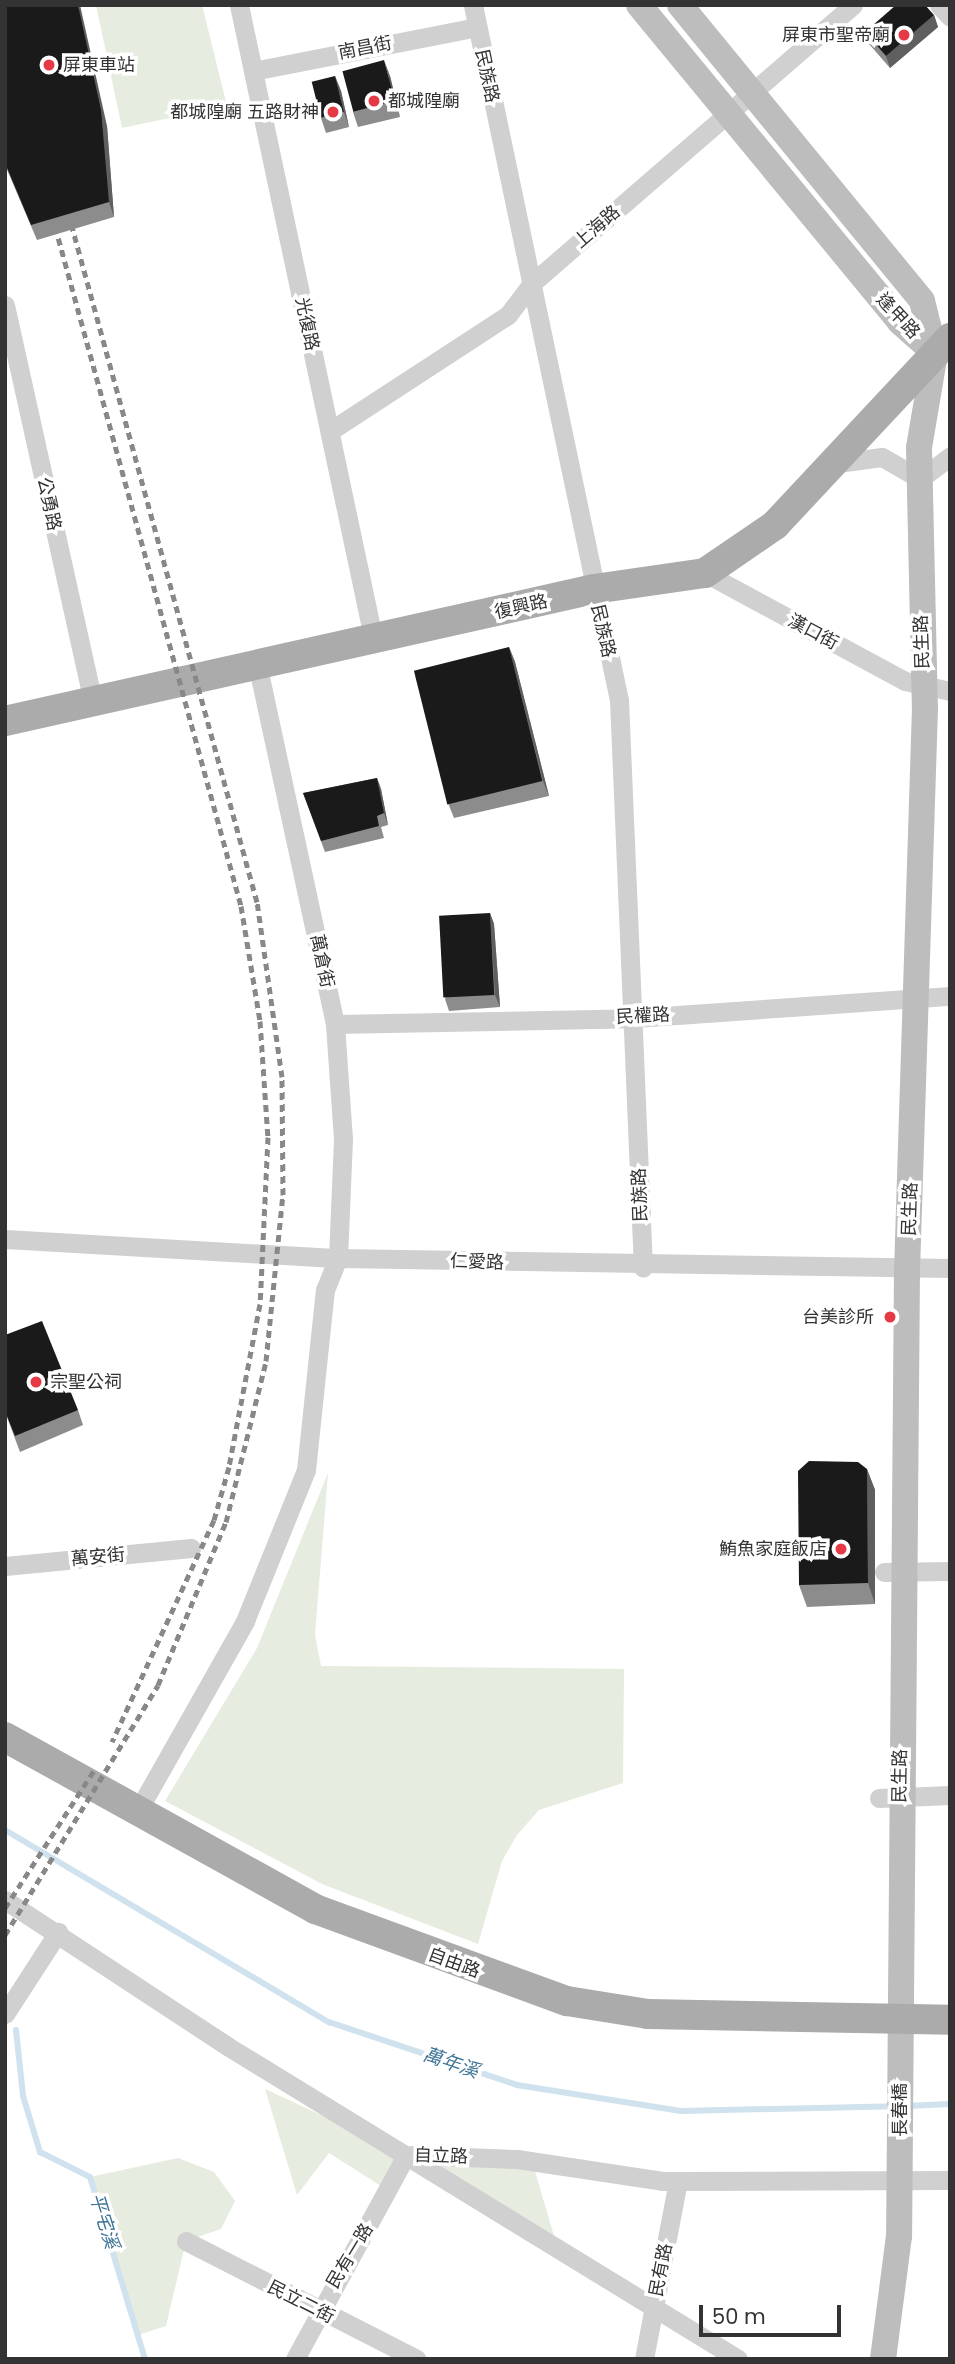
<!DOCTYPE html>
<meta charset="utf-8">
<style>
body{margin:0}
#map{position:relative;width:955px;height:2364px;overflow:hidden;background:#fff;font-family:Poppins,"Noto Sans TC",sans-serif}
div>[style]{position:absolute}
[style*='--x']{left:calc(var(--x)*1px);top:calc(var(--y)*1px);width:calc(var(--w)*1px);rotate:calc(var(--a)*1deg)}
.green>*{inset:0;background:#e6ecdf}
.stream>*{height:6px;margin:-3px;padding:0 3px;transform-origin:3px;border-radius:3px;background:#cfe2ee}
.street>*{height:19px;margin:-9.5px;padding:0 9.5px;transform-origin:9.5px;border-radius:9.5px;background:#d0d0d0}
.secondary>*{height:26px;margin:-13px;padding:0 13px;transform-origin:13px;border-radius:13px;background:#bdbdbd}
.primary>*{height:30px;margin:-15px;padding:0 15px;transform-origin:15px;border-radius:15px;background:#ababab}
.rail>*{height:5px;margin-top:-2.5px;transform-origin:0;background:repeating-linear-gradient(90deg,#888 0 7px,transparent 0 12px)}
.wall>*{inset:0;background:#8c8c8c}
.shaded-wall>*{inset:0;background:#5f5f5f}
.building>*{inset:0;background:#1a1a1a;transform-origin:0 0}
.dots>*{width:19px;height:19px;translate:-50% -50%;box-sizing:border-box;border:4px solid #fff;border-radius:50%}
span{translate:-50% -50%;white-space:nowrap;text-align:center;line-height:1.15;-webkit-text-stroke:7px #fff;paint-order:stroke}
.poi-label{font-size:18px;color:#333}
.right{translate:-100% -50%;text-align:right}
.left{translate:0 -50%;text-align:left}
.street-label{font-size:18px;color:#333}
.water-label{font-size:19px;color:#3f7597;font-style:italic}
.frame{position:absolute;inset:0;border:7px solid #333;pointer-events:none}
.scale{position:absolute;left:699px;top:2305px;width:142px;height:32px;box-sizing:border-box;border:4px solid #333;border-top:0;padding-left:9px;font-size:21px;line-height:24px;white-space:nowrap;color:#333;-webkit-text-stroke:5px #fff;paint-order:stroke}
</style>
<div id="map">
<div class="green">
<i style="clip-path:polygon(96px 5px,202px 5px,227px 106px,122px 128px)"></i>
<i style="clip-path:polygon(328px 1473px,315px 1635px,321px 1666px,624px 1669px,623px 1783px,539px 1810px,517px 1835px,502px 1861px,478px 1944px,322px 1884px,165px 1801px,257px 1648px)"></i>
<i style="clip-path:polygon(265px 2089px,401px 2152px,532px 2161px,556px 2243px,406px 2155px,389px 2191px,329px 2153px,297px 2195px)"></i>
<i style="clip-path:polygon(178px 2158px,214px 2172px,235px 2201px,221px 2229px,186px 2241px,166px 2326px,138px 2335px,90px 2177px)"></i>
</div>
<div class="stream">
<i style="--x:5;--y:1830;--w:377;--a:30.7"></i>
<i style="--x:329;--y:2022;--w:198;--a:18.5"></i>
<i style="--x:517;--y:2085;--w:166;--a:9"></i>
<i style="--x:681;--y:2111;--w:214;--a:-1.3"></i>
<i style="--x:16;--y:2030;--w:66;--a:83.9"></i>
<i style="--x:23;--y:2096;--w:59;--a:73.1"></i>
<i style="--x:40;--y:2152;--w:56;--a:26.6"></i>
<i style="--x:90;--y:2177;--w:190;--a:73.2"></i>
<i style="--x:906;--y:2106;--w:44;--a:-2.6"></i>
</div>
<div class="street">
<i style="--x:239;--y:5;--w:651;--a:78.03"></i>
<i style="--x:473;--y:5;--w:710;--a:78.14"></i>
<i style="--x:619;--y:700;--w:568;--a:87.58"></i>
<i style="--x:939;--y:5;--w:16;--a:47"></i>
<i style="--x:253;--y:71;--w:228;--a:-11.1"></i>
<i style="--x:5;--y:305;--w:408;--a:77.5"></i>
<i style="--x:330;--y:431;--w:212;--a:-33.1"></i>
<i style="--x:508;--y:315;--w:39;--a:-53"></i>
<i style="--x:531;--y:284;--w:426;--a:-40.9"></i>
<i style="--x:838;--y:463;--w:44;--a:-7.8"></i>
<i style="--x:882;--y:457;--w:44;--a:30.1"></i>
<i style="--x:920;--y:479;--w:38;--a:-37"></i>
<i style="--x:705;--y:573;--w:227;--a:28.4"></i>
<i style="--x:905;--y:681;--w:46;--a:12.5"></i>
<i style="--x:335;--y:1024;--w:299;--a:-1.1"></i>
<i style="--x:634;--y:1018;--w:317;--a:-4"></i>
<i style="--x:5;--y:1239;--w:334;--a:3.3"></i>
<i style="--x:338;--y:1258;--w:612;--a:0.94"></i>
<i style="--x:5;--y:1566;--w:187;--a:-5.5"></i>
<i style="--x:884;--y:1572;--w:66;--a:-0.9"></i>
<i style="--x:879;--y:1798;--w:71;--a:-2.4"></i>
<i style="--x:136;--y:1814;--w:222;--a:-60.5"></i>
<i style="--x:245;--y:1621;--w:163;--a:-68"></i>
<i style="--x:306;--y:1470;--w:181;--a:-84"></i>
<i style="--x:325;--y:1290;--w:35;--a:-68"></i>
<i style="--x:338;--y:1258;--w:119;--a:-87.6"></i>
<i style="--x:343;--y:1139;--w:115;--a:-94"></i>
<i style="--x:335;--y:1024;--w:364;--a:-102.2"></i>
<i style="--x:5;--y:1900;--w:266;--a:33.3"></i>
<i style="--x:227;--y:2046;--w:599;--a:31.49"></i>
<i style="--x:5;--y:2014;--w:98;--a:-57.1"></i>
<i style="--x:411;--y:2155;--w:106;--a:2.2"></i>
<i style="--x:517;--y:2159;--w:147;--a:8.6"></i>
<i style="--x:662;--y:2181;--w:288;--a:-0.2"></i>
<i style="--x:186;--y:2241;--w:259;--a:27.1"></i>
<i style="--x:295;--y:2359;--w:232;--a:-61.4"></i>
<i style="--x:644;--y:2359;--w:181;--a:-79.2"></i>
</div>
<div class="secondary">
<i style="--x:639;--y:5;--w:411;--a:50.5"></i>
<i style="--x:900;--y:322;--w:47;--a:41.5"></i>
<i style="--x:680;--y:5;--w:382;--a:50.7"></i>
<i style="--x:922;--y:301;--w:54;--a:76"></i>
<i style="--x:935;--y:353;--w:96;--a:99.6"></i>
<i style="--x:919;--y:448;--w:260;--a:88.7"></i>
<i style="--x:925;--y:708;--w:562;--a:91.83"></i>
<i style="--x:907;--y:1270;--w:966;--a:90.47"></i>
<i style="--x:899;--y:2236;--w:124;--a:97.4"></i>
</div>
<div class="primary">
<i style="--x:5;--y:721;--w:604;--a:-12.63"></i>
<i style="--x:594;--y:589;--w:112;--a:-8.2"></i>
<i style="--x:705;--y:573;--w:85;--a:-34.4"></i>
<i style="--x:775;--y:525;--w:256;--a:-46.9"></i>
<i style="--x:5;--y:1737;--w:355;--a:29"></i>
<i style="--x:315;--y:1909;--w:268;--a:20.1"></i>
<i style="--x:567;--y:2001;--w:82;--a:9.1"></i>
<i style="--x:648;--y:2014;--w:302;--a:1.1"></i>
</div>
<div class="rail">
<i style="--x:52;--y:215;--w:716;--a:74.7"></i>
<i style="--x:241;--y:906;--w:117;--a:80.6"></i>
<i style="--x:260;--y:1021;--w:116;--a:86.1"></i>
<i style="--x:268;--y:1137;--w:167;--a:92.7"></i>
<i style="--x:260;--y:1304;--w:166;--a:100.8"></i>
<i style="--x:229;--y:1467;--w:55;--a:105.8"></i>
<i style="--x:214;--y:1520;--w:244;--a:114.7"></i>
<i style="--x:5;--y:1908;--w:166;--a:-57.1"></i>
<i style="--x:5;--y:1935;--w:293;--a:-58.5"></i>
<i style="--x:158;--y:1685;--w:177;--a:-67.4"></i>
<i style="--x:226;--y:1522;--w:166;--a:-76"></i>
<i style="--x:266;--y:1361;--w:167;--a:-84.2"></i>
<i style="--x:283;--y:1195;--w:118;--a:-90.5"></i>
<i style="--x:282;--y:1077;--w:177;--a:-98.1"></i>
<i style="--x:257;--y:902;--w:715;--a:-105.32"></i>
</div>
<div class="wall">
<i style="clip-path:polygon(5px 5px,107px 126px,114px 217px,37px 240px,5px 165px)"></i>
<i style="clip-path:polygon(934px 15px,938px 27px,890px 68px,869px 44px,865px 32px)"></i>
<i style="clip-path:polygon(335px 76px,341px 91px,349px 127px,326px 133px,321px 118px)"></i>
<i style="clip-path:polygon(390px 76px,400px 117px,358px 127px,353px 112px)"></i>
<i style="clip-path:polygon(509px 647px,515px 662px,549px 796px,454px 818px,448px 803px)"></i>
<i style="clip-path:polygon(377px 778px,381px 789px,388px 825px,381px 827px,384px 838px,325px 852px,303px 793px)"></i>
<i style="clip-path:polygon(490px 913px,494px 924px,500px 1007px,449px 1011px,445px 999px)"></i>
<i style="clip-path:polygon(78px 1410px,83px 1425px,20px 1452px,5px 1412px)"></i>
<i style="clip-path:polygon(867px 1469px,875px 1490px,875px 1604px,807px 1607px,799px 1585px)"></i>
</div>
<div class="shaded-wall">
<i style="clip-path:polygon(78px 5px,80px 5px,107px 126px,114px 217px,109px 202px)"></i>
<i style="clip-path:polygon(934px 15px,938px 27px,890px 68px,886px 56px)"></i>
<i style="clip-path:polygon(384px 60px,390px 76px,400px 117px,395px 101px)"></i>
<i style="clip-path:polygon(335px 76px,341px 91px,349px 127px,344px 112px)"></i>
<i style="clip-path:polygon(509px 647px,515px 662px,549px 796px,543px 781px)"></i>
<i style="clip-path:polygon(377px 778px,381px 789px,388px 825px,384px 813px)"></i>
<i style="clip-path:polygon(490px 913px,494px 924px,500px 1007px,495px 995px)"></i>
<i style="clip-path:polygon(867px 1469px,875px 1490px,875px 1604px,868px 1583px)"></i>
</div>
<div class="building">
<i style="clip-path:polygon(5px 5px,78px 5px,101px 110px,109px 202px,31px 225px,5px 163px)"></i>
<i style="clip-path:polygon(896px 5px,925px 5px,934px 15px,886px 56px,865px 32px)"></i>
<i style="left:384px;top:60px;width:42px;height:43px;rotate:75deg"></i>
<i style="left:335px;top:76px;width:37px;height:24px;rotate:76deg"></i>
<i style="left:509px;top:647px;width:138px;height:98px;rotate:76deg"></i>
<i style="clip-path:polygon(377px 778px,384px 813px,377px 816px,379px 826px,321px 841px,303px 793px)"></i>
<i style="left:490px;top:913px;width:82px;height:51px;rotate:87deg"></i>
<i style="clip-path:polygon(42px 1321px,78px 1410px,15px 1436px,5px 1411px,5px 1335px)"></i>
<i style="clip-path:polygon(809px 1461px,858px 1462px,867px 1469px,868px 1583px,799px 1585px,798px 1471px)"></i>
</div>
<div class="dots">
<i style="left:904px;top:35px;background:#e63946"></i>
<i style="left:49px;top:65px;background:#e63946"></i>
<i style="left:374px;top:101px;background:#e63946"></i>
<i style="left:333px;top:112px;background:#e63946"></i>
<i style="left:890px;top:1317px;background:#e63946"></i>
<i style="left:36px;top:1382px;background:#e63946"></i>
<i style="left:841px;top:1549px;background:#e63946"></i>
</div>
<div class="poi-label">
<span class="right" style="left:890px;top:35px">屏東市聖帝廟</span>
<span class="left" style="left:63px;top:65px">屏東車站</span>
<span class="left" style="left:388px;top:101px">都城隍廟</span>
<span class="right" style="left:319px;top:112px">都城隍廟 五路財神</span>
<span class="right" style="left:874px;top:1317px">台美診所</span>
<span class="left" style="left:50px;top:1382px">宗聖公祠</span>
<span class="right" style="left:827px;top:1549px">鮪魚家庭飯店</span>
</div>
<div class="street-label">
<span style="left:365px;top:48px;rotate:-11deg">南昌街</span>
<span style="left:487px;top:76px;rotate:78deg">民族路</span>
<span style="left:597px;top:227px;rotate:-41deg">上海路</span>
<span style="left:898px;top:316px;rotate:47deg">逢甲路</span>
<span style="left:307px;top:324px;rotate:78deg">光復路</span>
<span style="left:49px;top:504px;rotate:78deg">公勇路</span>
<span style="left:521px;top:607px;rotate:-13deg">復興路</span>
<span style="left:603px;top:631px;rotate:77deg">民族路</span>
<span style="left:813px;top:632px;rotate:28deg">漢口街</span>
<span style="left:922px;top:642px;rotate:-92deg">民生路</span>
<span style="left:322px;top:961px;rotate:78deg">萬倉街</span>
<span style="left:643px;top:1016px;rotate:-3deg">民權路</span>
<span style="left:640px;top:1195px;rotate:-92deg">民族路</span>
<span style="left:910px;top:1209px;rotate:-88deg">民生路</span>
<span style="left:477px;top:1262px;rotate:2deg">仁愛路</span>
<span style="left:98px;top:1557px;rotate:-5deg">萬安街</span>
<span style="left:900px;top:1776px;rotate:-89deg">民生路</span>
<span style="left:454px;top:1963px;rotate:20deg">自由路</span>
<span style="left:900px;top:2110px;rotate:-90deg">長春橋</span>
<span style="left:441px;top:2156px;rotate:2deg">自立路</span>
<span style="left:350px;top:2256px;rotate:-59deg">民有一路</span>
<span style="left:661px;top:2270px;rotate:-79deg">民有路</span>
<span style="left:301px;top:2302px;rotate:27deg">民立二街</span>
</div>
<div class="water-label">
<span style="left:451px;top:2063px;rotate:19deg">萬年溪</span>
<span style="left:104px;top:2221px;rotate:73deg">平宅溪</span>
</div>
<div class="frame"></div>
<div class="scale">50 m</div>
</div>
